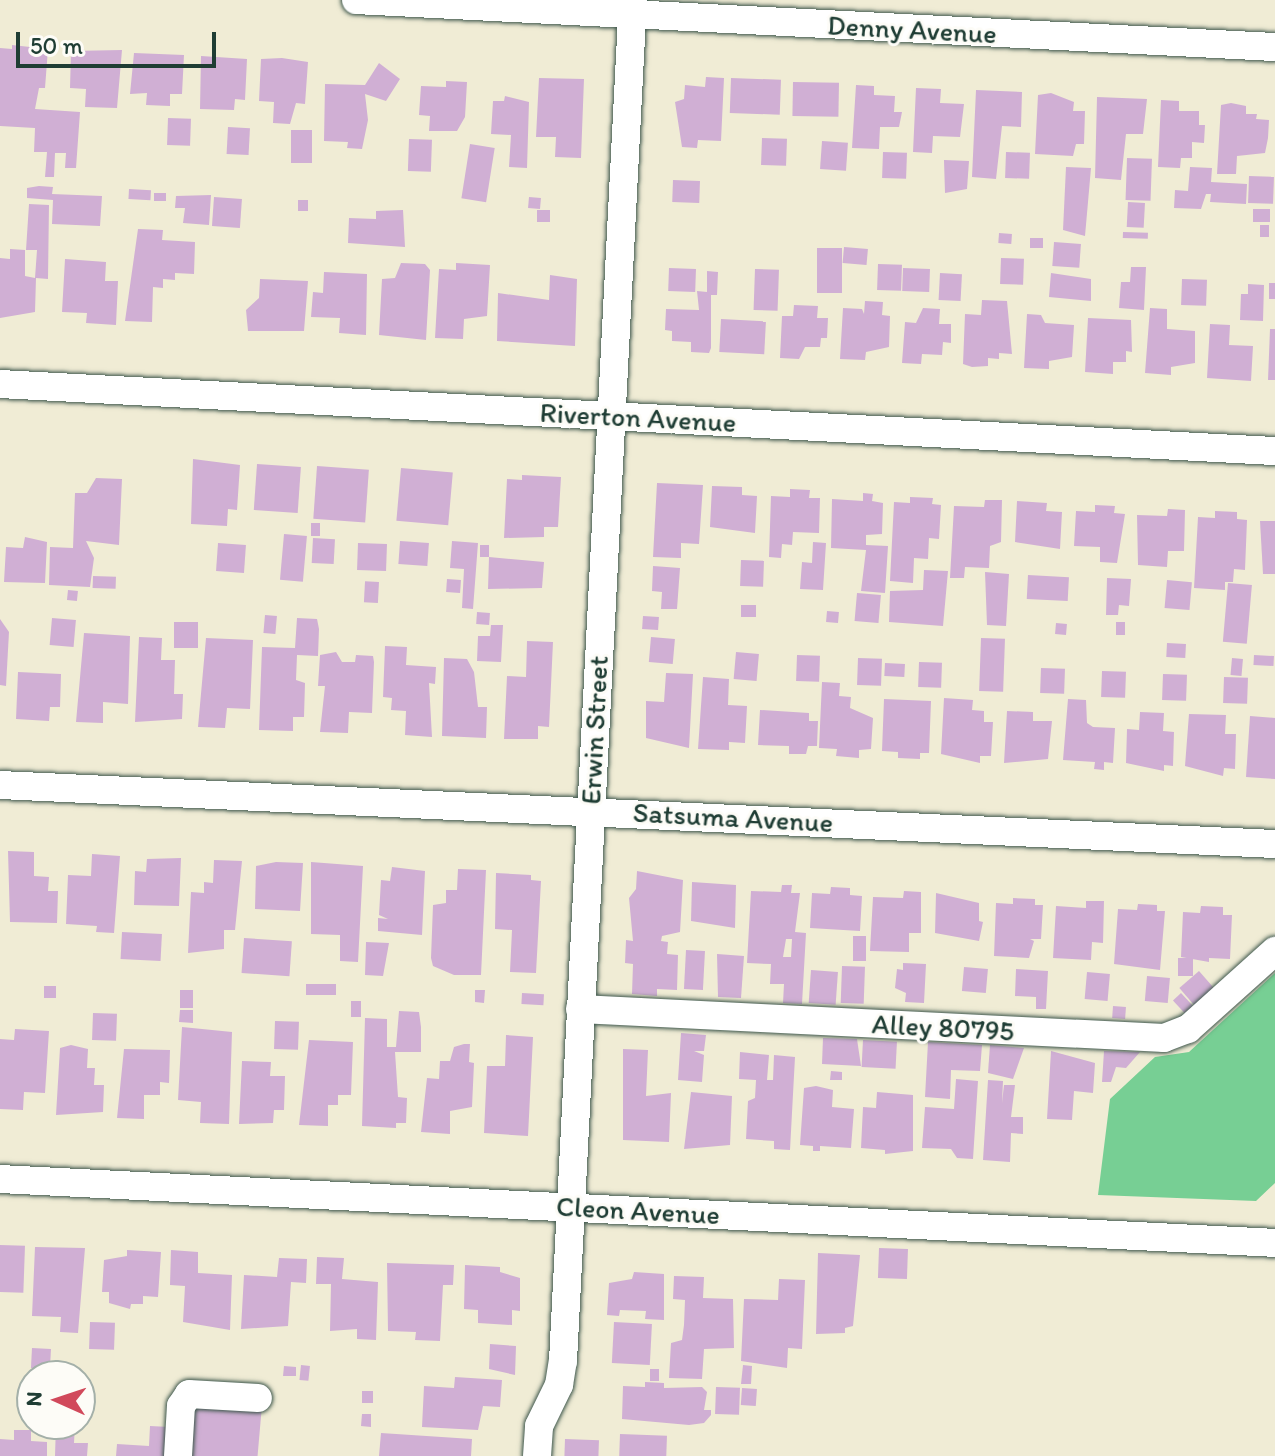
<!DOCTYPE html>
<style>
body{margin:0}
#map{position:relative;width:1275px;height:1456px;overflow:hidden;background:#f0ecd5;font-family:Itim,sans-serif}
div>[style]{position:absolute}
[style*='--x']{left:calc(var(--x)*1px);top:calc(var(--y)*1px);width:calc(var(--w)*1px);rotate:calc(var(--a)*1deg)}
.green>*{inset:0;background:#77cf94}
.building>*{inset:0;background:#d0afd4;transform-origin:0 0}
.roads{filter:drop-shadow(0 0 2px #3e574c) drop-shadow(0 0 2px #3e574c)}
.minor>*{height:28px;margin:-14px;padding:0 14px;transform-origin:14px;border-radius:14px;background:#fff}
span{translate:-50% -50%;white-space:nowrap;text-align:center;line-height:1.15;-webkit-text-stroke:6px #fdfcf7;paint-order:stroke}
.street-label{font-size:28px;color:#1f3d34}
.north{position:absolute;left:16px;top:1360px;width:80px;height:80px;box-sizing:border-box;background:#fdfcf7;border:2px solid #a4b0a9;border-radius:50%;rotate:273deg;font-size:22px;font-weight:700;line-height:32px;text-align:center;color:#1f3d34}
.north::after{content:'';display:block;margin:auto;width:28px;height:36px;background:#d1495b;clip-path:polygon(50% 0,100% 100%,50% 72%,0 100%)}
.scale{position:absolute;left:16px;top:32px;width:200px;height:36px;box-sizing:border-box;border:4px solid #1f3d34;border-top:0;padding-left:10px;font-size:24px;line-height:28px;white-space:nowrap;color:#1f3d34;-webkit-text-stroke:6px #fdfcf7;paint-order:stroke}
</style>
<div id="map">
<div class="green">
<i style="clip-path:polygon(1275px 973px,1275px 1183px,1256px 1201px,1098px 1195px,1110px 1099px,1155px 1057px,1189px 1052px)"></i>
</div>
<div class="building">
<i style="clip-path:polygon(12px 45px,48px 49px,45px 88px,39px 88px,35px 109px,80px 112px,76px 168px,65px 168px,66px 153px,55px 153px,54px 177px,45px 177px,47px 152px,34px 152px,35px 128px,0 126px,0 48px,12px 49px)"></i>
<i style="clip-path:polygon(122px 50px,117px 108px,85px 107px,86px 89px,70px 88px,71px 51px)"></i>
<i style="clip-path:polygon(134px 53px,184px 55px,182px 94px,170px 94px,170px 106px,146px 105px,147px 93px,130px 94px)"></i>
<i style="clip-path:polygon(201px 56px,247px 59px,245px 100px,235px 99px,234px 110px,200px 109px)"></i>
<i style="clip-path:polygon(282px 58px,308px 62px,305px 104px,296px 103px,290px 124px,273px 123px,274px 102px,259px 101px,261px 59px)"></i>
<i style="clip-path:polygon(379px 63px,400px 79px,386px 101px,365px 94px,368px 120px,362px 149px,347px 148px,348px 142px,324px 141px,325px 84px,365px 85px)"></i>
<i style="clip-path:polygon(706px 77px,724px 78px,721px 141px,698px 140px,697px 148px,682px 147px,675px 102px,684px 99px,685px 85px,705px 87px)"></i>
<i style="clip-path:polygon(539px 78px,584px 79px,581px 158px,555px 157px,556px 137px,536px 137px)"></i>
<i style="left:731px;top:78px;width:50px;height:35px;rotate:2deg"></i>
<i style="clip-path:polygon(446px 81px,467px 82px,465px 117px,457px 131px,429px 131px,430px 116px,419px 115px,421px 86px,446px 87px)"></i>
<i style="left:793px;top:82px;width:46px;height:34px;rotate:1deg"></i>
<i style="clip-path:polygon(856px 85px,874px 86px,874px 95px,895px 96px,894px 112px,902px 112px,899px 127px,880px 127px,879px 149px,852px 148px)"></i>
<i style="clip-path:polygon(916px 88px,941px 89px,940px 103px,964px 104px,960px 137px,933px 136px,932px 153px,913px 152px)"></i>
<i style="clip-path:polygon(976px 90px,1022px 92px,1021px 127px,1002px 126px,996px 179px,972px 177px)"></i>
<i style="clip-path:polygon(1051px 93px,1074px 102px,1073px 111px,1085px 111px,1084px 144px,1076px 144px,1073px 156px,1035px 154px,1038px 95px)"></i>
<i style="clip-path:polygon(505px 96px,529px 102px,527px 168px,509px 167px,511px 135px,491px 134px,493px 101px,504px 101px)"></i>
<i style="clip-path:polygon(1097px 97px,1147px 99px,1143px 134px,1126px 134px,1121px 180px,1095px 178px)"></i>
<i style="clip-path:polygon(1161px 100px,1179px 101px,1179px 111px,1199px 111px,1199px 125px,1205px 125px,1204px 143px,1192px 142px,1192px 158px,1181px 158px,1180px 168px,1158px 167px)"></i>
<i style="clip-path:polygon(1231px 103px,1246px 106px,1246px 114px,1257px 114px,1256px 119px,1269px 120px,1268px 138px,1265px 153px,1237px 156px,1236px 174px,1217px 174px,1221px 105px)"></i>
<i style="left:168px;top:118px;width:23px;height:27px;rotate:2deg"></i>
<i style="left:228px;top:127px;width:22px;height:27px;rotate:3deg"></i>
<i style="left:291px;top:130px;width:21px;height:33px"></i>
<i style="left:762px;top:138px;width:25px;height:27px;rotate:2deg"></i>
<i style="left:409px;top:139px;width:23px;height:32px;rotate:2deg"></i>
<i style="left:822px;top:141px;width:26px;height:28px;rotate:4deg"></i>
<i style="left:470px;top:144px;width:25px;height:55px;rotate:9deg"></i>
<i style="left:883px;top:152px;width:24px;height:26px;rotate:2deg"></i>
<i style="left:1006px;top:152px;width:24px;height:26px;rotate:2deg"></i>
<i style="left:1127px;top:158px;width:25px;height:42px;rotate:2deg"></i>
<i style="clip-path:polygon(944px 160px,969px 161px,967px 189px,945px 193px)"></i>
<i style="clip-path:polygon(1066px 167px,1091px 168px,1085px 236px,1063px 230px)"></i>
<i style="clip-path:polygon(1190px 167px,1212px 168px,1211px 182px,1247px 184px,1246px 204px,1210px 202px,1211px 194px,1206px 194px,1201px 209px,1174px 208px,1175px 190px,1188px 191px)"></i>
<i style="left:1249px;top:176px;width:25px;height:27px;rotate:2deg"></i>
<i style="left:673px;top:180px;width:27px;height:22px;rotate:2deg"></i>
<i style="clip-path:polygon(39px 186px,53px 187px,52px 194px,102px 196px,100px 226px,52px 224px,53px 200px,27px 198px,27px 188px)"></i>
<i style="left:129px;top:189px;width:22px;height:10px;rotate:3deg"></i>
<i style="left:154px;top:193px;width:12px;height:8px"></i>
<i style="clip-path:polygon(211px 195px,209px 225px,183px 223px,185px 208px,175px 208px,176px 196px)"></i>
<i style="left:214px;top:197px;width:28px;height:29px;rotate:4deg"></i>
<i style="left:529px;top:197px;width:12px;height:11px;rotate:5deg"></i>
<i style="left:298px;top:200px;width:10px;height:11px"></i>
<i style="left:1128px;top:202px;width:17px;height:25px;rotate:3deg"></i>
<i style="clip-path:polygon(29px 204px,49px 205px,48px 279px,36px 278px,35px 312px,0 318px,0 258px,10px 259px,10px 249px,25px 250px,25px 276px,35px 278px,37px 250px,26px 250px)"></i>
<i style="left:1253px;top:209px;width:17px;height:13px"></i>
<i style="clip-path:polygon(403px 210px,405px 247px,348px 243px,349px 218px,376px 219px,376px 211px)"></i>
<i style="left:537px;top:210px;width:13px;height:12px"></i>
<i style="left:1260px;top:225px;width:9px;height:12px"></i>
<i style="clip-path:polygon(138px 229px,163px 230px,162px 240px,195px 242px,194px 274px,175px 273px,175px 280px,163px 279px,163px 288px,153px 287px,152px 322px,125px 321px)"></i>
<i style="left:1123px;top:232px;width:25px;height:6px;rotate:2deg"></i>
<i style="left:999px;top:233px;width:13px;height:10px;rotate:4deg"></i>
<i style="left:1030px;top:238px;width:13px;height:10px"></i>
<i style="left:1054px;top:242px;width:27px;height:24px;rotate:4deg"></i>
<i style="left:844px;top:247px;width:24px;height:16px;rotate:5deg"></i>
<i style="left:817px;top:248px;width:25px;height:45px"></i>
<i style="left:1001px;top:258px;width:23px;height:26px;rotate:2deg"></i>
<i style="clip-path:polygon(65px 259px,106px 262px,105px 281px,118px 281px,116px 325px,86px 323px,87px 313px,62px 312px)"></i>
<i style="clip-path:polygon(401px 263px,425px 264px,430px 270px,426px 340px,379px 335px,382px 279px,395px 278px)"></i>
<i style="clip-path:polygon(456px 263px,490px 265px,487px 316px,464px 319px,463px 339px,435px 338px,439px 269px,456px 270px)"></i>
<i style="left:878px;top:264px;width:24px;height:26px;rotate:2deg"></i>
<i style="clip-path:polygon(1131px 267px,1146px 267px,1144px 310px,1119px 308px,1121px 282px,1130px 282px)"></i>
<i style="left:669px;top:268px;width:27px;height:23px;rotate:2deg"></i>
<i style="left:903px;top:268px;width:27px;height:23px;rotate:2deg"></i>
<i style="left:755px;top:269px;width:24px;height:41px;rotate:2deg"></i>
<i style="clip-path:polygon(707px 271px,718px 272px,717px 295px,711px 295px,711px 348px,709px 353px,691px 352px,691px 342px,672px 341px,672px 331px,665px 330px,666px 309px,699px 310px,697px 291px,707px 292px)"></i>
<i style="clip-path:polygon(324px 272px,367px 274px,366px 335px,339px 333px,340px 318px,311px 317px,313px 292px,323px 293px)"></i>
<i style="left:940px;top:273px;width:22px;height:27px;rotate:3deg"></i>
<i style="clip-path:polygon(1051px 273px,1091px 279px,1091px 301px,1049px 297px)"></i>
<i style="clip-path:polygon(550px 275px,577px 279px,575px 346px,497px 341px,498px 293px,549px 300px)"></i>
<i style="clip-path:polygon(260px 279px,308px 281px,304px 331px,248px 331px,246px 310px,259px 298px)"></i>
<i style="left:1182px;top:279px;width:25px;height:26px;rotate:2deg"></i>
<i style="left:1269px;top:283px;width:6px;height:16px"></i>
<i style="clip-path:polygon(1248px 284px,1264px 285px,1263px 321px,1240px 320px,1241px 294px,1248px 294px)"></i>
<i style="clip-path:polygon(982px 300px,1007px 301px,1012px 354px,999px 353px,999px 359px,988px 358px,988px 366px,972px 367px,963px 364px,965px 314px,981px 315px)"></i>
<i style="clip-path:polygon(865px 301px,883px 302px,882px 315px,890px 316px,889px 347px,866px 352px,865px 360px,840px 359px,843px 308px,862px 309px,864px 314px)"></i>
<i style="clip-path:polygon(794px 305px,818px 306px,817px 318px,828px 318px,827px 338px,821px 338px,820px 347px,805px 347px,799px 359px,780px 358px,782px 316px,793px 316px)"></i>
<i style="clip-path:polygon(923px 308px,940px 309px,939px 324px,951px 324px,951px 343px,943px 342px,942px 355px,922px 354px,921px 364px,902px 363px,905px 322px,916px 323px)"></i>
<i style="clip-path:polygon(1150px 308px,1167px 309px,1167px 329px,1195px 331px,1195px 363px,1171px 367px,1171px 375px,1145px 373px)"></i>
<i style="clip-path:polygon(1027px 314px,1041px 315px,1045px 323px,1074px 325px,1072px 357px,1049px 361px,1049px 369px,1024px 368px)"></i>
<i style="clip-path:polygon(1088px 318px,1131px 320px,1132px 352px,1126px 351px,1126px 362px,1113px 362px,1113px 374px,1085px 372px)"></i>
<i style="left:721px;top:319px;width:45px;height:33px;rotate:3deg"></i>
<i style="clip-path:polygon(1210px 324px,1230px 325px,1229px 345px,1253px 346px,1251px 381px,1207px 378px)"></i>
<i style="clip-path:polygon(1270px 329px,1275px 329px,1275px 380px,1268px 380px)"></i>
<i style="clip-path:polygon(193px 459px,240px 465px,237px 510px,228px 509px,227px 526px,191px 524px)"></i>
<i style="left:257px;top:464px;width:44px;height:46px;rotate:4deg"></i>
<i style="left:317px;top:466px;width:52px;height:53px;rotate:4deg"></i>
<i style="left:401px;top:468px;width:52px;height:53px;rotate:5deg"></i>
<i style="clip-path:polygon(522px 475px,561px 477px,558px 527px,544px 527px,544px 537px,504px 538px,507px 479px,522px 480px)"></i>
<i style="clip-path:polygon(96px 478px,122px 479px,119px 545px,86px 541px,94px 558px,90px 587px,49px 585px,50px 547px,73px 548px,75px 493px,87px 493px)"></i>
<i style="clip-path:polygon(657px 483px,703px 485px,699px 544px,681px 543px,681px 558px,653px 557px)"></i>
<i style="clip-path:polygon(712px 486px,742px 487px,742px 495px,757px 496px,755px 533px,710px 527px)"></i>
<i style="clip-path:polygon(790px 489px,810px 490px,809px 498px,820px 498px,819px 533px,793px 532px,792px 545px,782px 544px,781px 558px,769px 557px,771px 496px,790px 497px)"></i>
<i style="clip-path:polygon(863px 493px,873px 494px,872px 501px,883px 503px,882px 534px,866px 535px,866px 545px,888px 546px,885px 593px,861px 591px,866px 550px,831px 548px,832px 499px,863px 501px)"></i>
<i style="clip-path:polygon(910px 497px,933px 498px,932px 504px,941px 505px,939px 539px,929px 538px,928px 559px,914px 558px,913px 583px,890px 581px,894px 502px,910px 503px)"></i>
<i style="clip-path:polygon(985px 500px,1002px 500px,1001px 542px,990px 546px,989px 568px,965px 567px,964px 578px,950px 578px,954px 506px,984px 507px)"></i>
<i style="clip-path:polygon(1017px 501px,1047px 503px,1046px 511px,1062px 512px,1060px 549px,1015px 542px)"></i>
<i style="clip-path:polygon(1095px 505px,1115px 506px,1114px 513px,1125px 514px,1117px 563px,1100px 562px,1100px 547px,1074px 546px,1076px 511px,1095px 512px)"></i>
<i style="clip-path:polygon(1168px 509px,1185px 510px,1184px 551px,1168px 551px,1167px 567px,1138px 565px,1137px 515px,1167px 516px)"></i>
<i style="clip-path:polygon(1215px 511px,1237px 512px,1237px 519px,1247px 520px,1245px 570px,1234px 569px,1233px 582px,1225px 582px,1225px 590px,1194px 588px,1198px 517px,1215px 518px)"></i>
<i style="clip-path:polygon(1260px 521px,1275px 521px,1275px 574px,1263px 574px)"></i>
<i style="left:311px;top:523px;width:9px;height:13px"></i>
<i style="left:284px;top:534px;width:23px;height:46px;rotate:5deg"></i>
<i style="clip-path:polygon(25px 537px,47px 542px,45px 583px,4px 582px,6px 547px,23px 548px)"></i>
<i style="left:313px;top:538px;width:22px;height:25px;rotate:3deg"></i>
<i style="left:400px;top:541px;width:29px;height:23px;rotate:4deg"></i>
<i style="clip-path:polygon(452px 541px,478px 543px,473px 609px,462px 608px,464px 569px,450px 568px)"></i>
<i style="clip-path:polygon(813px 542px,826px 543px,823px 590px,800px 589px,802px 562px,812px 563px)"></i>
<i style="left:218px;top:543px;width:28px;height:28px;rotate:4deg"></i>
<i style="left:358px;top:543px;width:29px;height:27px;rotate:2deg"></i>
<i style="left:480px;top:545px;width:9px;height:12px"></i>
<i style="clip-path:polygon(489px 557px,544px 562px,542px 588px,488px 589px)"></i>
<i style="left:741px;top:560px;width:23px;height:26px;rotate:2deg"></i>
<i style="clip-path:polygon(653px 566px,680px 568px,677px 609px,661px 609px,662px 592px,652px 591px)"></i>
<i style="clip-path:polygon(924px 570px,948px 571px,943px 626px,889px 622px,890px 591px,923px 590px)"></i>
<i style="clip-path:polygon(985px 572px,1009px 574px,1006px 626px,987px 625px)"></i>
<i style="left:1028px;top:575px;width:41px;height:24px;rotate:3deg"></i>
<i style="left:93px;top:576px;width:23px;height:12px;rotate:2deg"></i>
<i style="clip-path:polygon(1107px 578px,1131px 579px,1129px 606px,1119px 605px,1118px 615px,1106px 615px)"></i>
<i style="left:447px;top:579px;width:14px;height:13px;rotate:4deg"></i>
<i style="left:1167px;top:580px;width:25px;height:28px;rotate:5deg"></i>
<i style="left:379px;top:582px;width:21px;height:14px;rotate:93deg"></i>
<i style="left:1228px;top:583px;width:24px;height:59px;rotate:5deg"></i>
<i style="left:68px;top:590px;width:10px;height:10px;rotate:6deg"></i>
<i style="left:857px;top:593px;width:24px;height:28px;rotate:5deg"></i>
<i style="left:741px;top:605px;width:15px;height:12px"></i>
<i style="left:827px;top:611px;width:12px;height:11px;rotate:5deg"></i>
<i style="left:477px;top:612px;width:13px;height:12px;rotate:4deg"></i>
<i style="left:265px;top:615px;width:12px;height:18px;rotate:5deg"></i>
<i style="left:643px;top:616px;width:16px;height:13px;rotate:4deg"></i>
<i style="left:52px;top:618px;width:24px;height:27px;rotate:5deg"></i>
<i style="clip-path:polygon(297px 618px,317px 619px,319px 629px,318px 656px,297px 655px,296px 680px,305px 683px,304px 717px,293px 717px,293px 731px,259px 730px,262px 647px,295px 648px)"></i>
<i style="clip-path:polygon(0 619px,9px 632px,6px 686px,0 685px)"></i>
<i style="left:174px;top:622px;width:24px;height:26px"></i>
<i style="left:1116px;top:622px;width:9px;height:13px"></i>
<i style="left:1056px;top:623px;width:11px;height:11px;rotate:5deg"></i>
<i style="clip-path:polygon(491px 625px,503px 625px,501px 662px,477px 661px,478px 636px,490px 636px)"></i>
<i style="clip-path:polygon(84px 633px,130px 636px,128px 704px,103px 702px,103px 723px,76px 722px)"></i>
<i style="clip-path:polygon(139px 637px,162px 638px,161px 660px,175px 660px,174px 694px,183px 694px,182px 719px,135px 722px)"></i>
<i style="left:651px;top:637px;width:24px;height:25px;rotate:5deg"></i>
<i style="clip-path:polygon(206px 638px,253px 640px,250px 709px,227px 708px,225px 728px,198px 727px)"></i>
<i style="left:981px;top:638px;width:24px;height:53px;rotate:2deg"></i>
<i style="clip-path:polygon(527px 641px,553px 642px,549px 727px,538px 726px,538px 739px,504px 739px,507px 676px,526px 677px)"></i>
<i style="left:1167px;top:643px;width:19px;height:14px;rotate:3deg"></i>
<i style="clip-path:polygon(385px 646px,407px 647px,406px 665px,436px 667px,435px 684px,429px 683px,432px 737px,405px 735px,406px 711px,391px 710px,392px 698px,383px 697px)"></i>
<i style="clip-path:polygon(336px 652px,342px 662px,355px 662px,356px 655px,373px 656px,374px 662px,372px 713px,349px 712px,348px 733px,320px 732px,325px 686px,318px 686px,320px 655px)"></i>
<i style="left:736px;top:652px;width:23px;height:27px;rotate:5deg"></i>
<i style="left:797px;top:655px;width:23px;height:26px;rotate:2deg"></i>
<i style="left:1254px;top:655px;width:20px;height:10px;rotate:3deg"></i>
<i style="clip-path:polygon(444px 658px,467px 659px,474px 672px,478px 707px,487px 707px,486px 738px,442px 736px)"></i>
<i style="left:858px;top:658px;width:24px;height:27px;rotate:2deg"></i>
<i style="left:1232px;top:658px;width:11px;height:17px;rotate:5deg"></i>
<i style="left:919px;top:662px;width:23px;height:25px;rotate:2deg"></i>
<i style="left:885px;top:663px;width:20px;height:13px;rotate:3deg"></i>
<i style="left:1041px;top:668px;width:24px;height:25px;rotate:2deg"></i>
<i style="left:1102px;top:671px;width:24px;height:26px;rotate:2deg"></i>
<i style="clip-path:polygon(18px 672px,61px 674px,60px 707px,50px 707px,49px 721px,16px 719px)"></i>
<i style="clip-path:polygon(666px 673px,693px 674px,689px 748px,646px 738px,646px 701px,664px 702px)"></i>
<i style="left:1163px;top:674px;width:24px;height:26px;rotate:2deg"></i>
<i style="clip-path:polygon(703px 677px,729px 679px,728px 705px,747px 706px,745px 743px,729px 742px,729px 750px,698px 749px)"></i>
<i style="left:1224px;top:677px;width:24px;height:26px;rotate:2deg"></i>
<i style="clip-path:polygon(822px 682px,840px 683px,839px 696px,851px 697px,850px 708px,873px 718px,871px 749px,859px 750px,859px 758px,836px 756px,837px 749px,819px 748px)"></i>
<i style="clip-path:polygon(944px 698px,973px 700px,972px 710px,984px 711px,984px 722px,993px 722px,991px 756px,980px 756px,980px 763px,941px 754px)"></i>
<i style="clip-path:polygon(884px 699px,931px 701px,929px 753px,920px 753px,920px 759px,898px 758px,898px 752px,882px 751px)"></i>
<i style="clip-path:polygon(1068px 699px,1086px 700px,1087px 723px,1093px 727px,1115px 728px,1113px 763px,1104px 762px,1104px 770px,1094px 769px,1095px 762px,1063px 760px)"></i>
<i style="clip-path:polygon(760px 710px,809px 713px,809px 721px,818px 721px,817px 746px,808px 746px,806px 754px,789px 754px,789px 746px,758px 745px)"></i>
<i style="clip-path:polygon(1007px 711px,1033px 712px,1033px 721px,1052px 721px,1048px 759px,1004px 763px)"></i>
<i style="clip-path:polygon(1140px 712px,1164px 713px,1163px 731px,1174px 732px,1173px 766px,1164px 765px,1164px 771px,1126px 763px,1127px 729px,1139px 730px)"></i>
<i style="clip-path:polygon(1189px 714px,1226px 715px,1225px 734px,1236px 734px,1235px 769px,1224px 768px,1223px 776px,1185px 766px)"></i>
<i style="clip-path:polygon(1250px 716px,1275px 718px,1275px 779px,1246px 777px)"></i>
<i style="clip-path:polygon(8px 851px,34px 852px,34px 876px,49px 877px,48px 891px,58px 891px,57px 923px,10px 922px)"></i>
<i style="clip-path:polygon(92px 854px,120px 856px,114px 933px,96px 932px,97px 926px,66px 924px,68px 875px,91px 876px)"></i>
<i style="clip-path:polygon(181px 858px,179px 906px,134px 905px,135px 871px,146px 872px,147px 859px)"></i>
<i style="clip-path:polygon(214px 860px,242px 861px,235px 930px,224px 930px,224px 949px,188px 953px,191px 892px,204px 893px,204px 882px,213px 883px)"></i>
<i style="clip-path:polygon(276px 862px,303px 863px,300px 911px,255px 909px,256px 866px)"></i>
<i style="clip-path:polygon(311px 862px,363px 866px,358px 962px,340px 961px,340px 935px,311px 934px)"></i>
<i style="clip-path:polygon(392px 867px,425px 871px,422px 935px,378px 931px,378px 918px,388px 919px,379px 915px,381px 880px,390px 881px)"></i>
<i style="clip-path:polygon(458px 869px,486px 870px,481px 975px,454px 975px,433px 966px,431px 958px,433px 905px,446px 903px,446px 890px,457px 890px)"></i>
<i style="clip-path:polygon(637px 871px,683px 880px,680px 932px,662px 936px,661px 941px,668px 942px,667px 954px,678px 955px,677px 990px,657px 989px,657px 996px,632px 994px,633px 964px,625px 963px,626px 940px,633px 941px,629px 898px,636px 889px)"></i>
<i style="clip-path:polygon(496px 873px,531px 875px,531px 880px,541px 881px,536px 973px,510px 972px,512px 930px,495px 929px)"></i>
<i style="clip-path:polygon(692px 882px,736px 885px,735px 928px,691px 921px)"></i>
<i style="clip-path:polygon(evenodd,782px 885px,792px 885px,791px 893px,800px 893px,795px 932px,806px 933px,802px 1004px,783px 1003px,784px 984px,770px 984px,771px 964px,747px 963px,751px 891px,781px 892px,782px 885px,786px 939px,792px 939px,791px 957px,783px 957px,786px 939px)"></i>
<i style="clip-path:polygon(831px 887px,850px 888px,850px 895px,862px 896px,860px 931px,810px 928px,812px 893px,830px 894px)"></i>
<i style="clip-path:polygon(904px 891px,921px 892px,921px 933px,909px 933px,909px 952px,870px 951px,873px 897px,903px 898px)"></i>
<i style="clip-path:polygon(936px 893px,979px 903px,979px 921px,983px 922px,979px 941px,935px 933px)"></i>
<i style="clip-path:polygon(1013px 898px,1035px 899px,1035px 905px,1043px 905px,1041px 939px,1030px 939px,1034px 941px,1029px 958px,994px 956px,996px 903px,1013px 904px)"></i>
<i style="clip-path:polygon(1086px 901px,1104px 901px,1103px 943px,1092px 942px,1091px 960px,1053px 958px,1056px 906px,1086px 908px)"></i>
<i style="clip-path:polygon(1138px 904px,1157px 905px,1157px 911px,1165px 911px,1160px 970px,1114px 964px,1118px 909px,1137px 910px)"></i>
<i style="clip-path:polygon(1201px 906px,1223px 907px,1223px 915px,1232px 915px,1230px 959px,1209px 958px,1209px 962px,1181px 957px,1183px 912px,1200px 913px)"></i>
<i style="left:122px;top:932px;width:40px;height:27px;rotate:3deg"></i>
<i style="left:853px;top:936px;width:13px;height:25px"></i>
<i style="left:244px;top:938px;width:48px;height:35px;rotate:4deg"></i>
<i style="clip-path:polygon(366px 942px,389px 943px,383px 976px,365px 975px)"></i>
<i style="left:686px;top:950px;width:19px;height:39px;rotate:3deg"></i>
<i style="clip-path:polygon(717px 954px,744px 956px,741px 998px,718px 997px)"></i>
<i style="left:1178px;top:958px;width:15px;height:18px"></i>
<i style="clip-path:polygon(903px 963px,926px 964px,924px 1003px,905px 1002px,906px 993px,895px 988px,897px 969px,903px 970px)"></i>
<i style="left:842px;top:966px;width:23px;height:37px;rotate:2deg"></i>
<i style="left:964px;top:967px;width:24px;height:24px;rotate:5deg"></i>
<i style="clip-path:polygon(1016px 969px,1048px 971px,1046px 1009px,1036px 1009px,1036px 997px,1015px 996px)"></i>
<i style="left:811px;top:970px;width:27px;height:33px;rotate:4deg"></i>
<i style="left:1199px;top:971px;width:23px;height:26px;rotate:49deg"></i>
<i style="left:1087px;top:972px;width:23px;height:27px;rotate:5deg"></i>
<i style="left:1147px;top:976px;width:23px;height:25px;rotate:5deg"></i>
<i style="left:306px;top:984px;width:30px;height:11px"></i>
<i style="left:44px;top:986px;width:12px;height:12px"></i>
<i style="left:180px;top:990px;width:13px;height:18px"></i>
<i style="clip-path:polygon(475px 990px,485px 990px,484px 1003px,475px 1002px)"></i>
<i style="left:522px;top:993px;width:22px;height:11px;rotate:3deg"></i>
<i style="left:1181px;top:993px;width:18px;height:11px;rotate:47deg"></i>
<i style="left:351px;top:1001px;width:10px;height:16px"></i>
<i style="left:1113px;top:1006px;width:13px;height:12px;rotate:4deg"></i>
<i style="clip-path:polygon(180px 1010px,193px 1010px,193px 1023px,179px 1022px)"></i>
<i style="clip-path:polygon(399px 1011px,419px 1012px,421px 1027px,421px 1052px,395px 1052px,398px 1097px,407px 1098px,406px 1123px,396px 1123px,396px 1128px,362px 1126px,365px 1018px,387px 1019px,387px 1047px,396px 1047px)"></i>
<i style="left:93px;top:1013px;width:24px;height:27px;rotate:2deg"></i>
<i style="left:275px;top:1021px;width:24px;height:28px;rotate:2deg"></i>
<i style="clip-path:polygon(182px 1027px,232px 1032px,229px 1124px,200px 1123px,201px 1102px,178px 1100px)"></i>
<i style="clip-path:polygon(15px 1029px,49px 1031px,45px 1093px,24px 1092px,23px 1110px,0 1109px,0 1039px,14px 1040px)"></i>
<i style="clip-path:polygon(681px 1033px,706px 1035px,704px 1051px,694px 1051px,704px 1055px,702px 1082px,678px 1080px)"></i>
<i style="clip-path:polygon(506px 1035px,533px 1037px,528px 1136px,484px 1133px,487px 1066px,505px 1066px)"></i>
<i style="clip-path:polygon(823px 1038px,857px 1039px,861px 1066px,822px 1064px)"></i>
<i style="clip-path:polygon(309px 1040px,353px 1042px,351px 1095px,338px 1095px,338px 1105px,328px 1105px,328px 1126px,299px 1125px)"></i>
<i style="left:863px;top:1040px;width:34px;height:27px;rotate:3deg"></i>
<i style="clip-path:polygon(928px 1042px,982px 1045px,980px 1071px,951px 1070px,950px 1099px,925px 1097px)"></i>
<i style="clip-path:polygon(464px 1044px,470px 1044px,469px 1062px,474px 1063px,472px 1107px,450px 1111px,450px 1134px,421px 1132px,427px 1078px,439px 1079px,440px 1061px,450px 1061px,454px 1047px)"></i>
<i style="clip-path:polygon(71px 1045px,88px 1049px,87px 1068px,95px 1068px,94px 1085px,104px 1085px,103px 1112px,56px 1115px,60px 1048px)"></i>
<i style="clip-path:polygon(990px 1045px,1024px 1048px,1013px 1079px,988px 1073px)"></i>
<i style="clip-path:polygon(124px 1049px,170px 1050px,169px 1083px,160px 1082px,160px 1095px,144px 1095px,144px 1119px,117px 1118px)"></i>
<i style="clip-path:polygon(623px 1049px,648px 1050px,646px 1096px,671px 1093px,669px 1142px,623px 1140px)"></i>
<i style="clip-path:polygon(1051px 1051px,1095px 1063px,1093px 1093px,1074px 1091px,1072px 1120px,1047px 1119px)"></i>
<i style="clip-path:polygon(1104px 1051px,1140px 1052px,1126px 1068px,1116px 1067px,1111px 1082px,1102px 1082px)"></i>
<i style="clip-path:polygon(740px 1052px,769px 1055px,767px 1080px,773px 1080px,774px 1055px,795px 1057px,790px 1150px,774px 1149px,774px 1141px,746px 1139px,748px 1101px,755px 1098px,756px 1080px,739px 1079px)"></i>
<i style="clip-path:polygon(242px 1061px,271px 1062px,270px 1076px,285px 1076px,284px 1110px,274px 1110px,273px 1123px,239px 1124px)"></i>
<i style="clip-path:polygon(831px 1071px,842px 1072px,842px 1080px,830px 1080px)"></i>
<i style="clip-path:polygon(956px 1079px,978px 1081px,973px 1159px,957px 1158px,951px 1149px,922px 1148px,925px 1107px,954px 1109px)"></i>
<i style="clip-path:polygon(988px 1080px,1003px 1081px,1002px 1103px,1004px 1085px,1015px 1085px,1011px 1117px,1023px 1117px,1023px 1134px,1011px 1133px,1010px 1162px,983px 1160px)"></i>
<i style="clip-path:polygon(816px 1086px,833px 1090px,832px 1107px,854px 1109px,851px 1148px,820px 1146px,820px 1151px,813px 1151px,813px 1146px,800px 1145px,804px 1088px)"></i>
<i style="clip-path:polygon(691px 1092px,732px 1096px,730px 1145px,684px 1149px)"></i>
<i style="clip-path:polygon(877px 1092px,913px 1095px,913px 1151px,885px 1154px,885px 1150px,861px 1148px,863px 1107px,876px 1108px)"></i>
<i style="left:0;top:1245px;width:25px;height:47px;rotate:2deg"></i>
<i style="clip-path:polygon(35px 1247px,85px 1248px,78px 1333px,60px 1332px,61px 1317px,32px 1316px)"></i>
<i style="left:879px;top:1248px;width:29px;height:30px;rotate:2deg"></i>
<i style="clip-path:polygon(127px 1250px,161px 1252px,158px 1297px,143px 1296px,143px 1304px,131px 1304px,130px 1309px,109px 1303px,109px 1292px,102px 1292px,104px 1260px,127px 1256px)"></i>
<i style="clip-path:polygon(171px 1250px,198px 1252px,198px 1273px,232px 1275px,230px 1330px,183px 1322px,185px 1286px,170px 1285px)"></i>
<i style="clip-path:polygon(818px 1253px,860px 1255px,853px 1326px,845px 1328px,845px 1333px,816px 1334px)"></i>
<i style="clip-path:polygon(317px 1257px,344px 1258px,342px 1279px,378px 1282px,376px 1340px,357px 1339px,357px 1329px,330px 1331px,331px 1284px,316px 1284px)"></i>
<i style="clip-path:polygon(279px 1258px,307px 1259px,306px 1283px,291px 1282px,288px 1326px,241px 1329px,244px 1275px,277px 1277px)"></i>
<i style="clip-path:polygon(387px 1263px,454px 1265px,453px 1285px,443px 1285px,440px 1341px,415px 1340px,416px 1332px,388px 1331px)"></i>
<i style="clip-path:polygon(465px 1265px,500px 1267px,500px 1272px,520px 1278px,520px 1311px,512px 1310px,512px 1325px,478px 1323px,478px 1310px,464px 1309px)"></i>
<i style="clip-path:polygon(634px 1272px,664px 1274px,664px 1320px,645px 1319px,646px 1311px,620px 1310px,619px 1316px,607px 1315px,609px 1283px,632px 1279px)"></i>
<i style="clip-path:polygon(674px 1276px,704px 1277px,703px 1298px,733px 1299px,734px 1348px,704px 1349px,702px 1379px,669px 1378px,671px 1343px,682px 1340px,684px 1325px,685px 1300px,673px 1299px)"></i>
<i style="clip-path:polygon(779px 1279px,805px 1280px,802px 1349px,788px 1348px,787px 1368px,741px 1361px,744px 1299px,778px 1300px)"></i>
<i style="left:90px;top:1322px;width:25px;height:27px;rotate:2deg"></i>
<i style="left:614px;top:1322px;width:38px;height:41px;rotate:3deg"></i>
<i style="clip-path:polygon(490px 1344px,516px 1346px,515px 1375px,489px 1369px)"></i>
<i style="left:32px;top:1348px;width:19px;height:20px;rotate:3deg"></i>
<i style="left:301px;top:1365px;width:9px;height:15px;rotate:6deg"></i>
<i style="clip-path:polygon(743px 1365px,752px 1366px,751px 1384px,741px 1384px)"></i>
<i style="clip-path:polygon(284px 1366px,296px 1367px,296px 1376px,283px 1376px)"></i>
<i style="left:650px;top:1369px;width:9px;height:12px"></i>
<i style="clip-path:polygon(455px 1377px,502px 1380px,500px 1407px,483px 1406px,478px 1430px,422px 1427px,424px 1386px,454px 1388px)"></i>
<i style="clip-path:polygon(645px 1382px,664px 1383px,664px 1388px,702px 1387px,707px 1392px,704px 1410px,711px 1410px,711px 1415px,704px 1423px,689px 1425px,622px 1419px,623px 1386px,645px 1387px)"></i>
<i style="left:716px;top:1387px;width:24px;height:27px;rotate:2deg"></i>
<i style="left:742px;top:1388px;width:15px;height:17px;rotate:4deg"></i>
<i style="left:362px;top:1391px;width:11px;height:12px"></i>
<i style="left:187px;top:1402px;width:75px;height:54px;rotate:5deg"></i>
<i style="clip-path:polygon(362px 1414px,371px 1414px,371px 1427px,361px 1426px)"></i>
<i style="clip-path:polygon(56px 1424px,75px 1424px,74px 1443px,88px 1443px,87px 1456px,55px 1456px)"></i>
<i style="clip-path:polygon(150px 1426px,170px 1427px,169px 1456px,116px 1456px,117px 1444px,149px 1446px)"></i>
<i style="clip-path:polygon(14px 1430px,31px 1430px,31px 1441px,47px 1442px,47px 1456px,0 1456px,0 1439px,14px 1440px)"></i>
<i style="clip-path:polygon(381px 1433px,472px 1439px,471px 1456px,379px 1456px)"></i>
<i style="left:620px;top:1434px;width:47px;height:22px;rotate:2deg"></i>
<i style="left:565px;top:1439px;width:34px;height:17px;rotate:2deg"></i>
</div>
<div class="roads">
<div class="minor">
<i style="--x:356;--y:0;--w:920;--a:2.93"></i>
<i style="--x:0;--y:384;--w:1277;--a:3.01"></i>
<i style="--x:0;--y:785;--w:1276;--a:2.65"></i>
<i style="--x:580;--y:1009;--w:585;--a:2.84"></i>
<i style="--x:1164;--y:1038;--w:26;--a:-21"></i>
<i style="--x:1188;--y:1029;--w:117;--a:-41.9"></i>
<i style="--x:0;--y:1179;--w:1277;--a:2.87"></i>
<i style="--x:178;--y:1456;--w:50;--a:-86.6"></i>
<i style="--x:181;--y:1406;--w:14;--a:-56"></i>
<i style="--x:189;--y:1394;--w:69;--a:3.3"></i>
<i style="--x:537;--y:1456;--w:30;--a:-86"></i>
<i style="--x:539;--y:1426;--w:46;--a:-64"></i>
<i style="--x:559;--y:1385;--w:24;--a:-81"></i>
<i style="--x:563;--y:1361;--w:1363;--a:-87.06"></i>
</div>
</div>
<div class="street-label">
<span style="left:912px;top:29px;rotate:3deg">Denny Avenue</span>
<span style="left:638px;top:417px;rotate:3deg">Riverton Avenue</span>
<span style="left:594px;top:730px;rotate:-87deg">Erwin Street</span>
<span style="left:733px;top:817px;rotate:3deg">Satsuma Avenue</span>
<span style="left:943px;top:1027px;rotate:3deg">Alley 80795</span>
<span style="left:638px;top:1210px;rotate:3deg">Cleon Avenue</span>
</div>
<div class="north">N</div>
<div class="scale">50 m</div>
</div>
